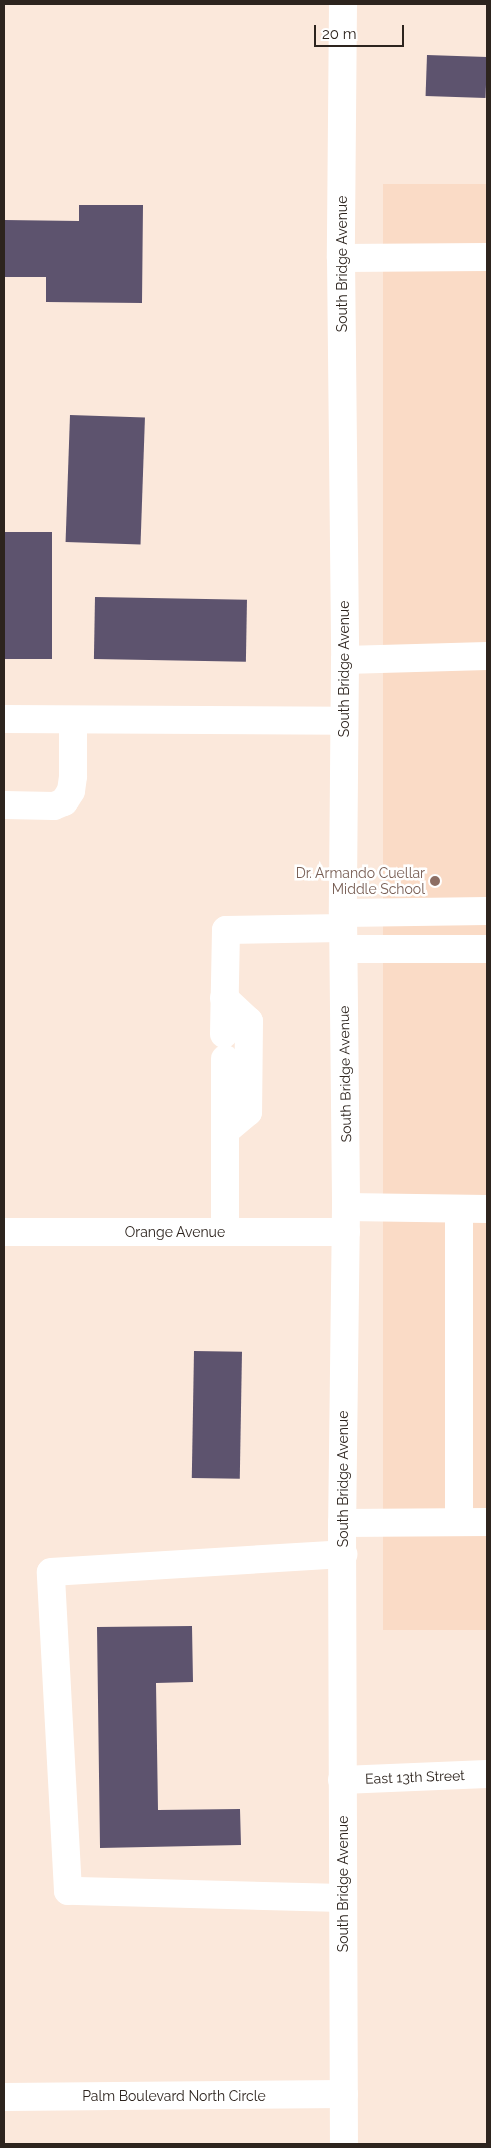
<!DOCTYPE html>
<style>
body{margin:0}
#map{position:relative;width:491px;height:2148px;overflow:hidden;background:#fbe8db;font-family:Raleway,sans-serif}
div>[style]{position:absolute}
[style*='--x']{left:calc(var(--x)*1px);top:calc(var(--y)*1px);width:calc(var(--w)*1px);rotate:calc(var(--a)*1deg)}
.built>*{inset:0;background:#fadbc6;transform-origin:0 0}
.building>*{inset:0;background:#5d536e;transform-origin:0 0}
.minor>*{height:28px;margin:-14px;padding:0 14px;transform-origin:14px;border-radius:14px;background:#fff}
.dots>*{width:14px;height:14px;translate:-50% -50%;box-sizing:border-box;border:2px solid #fff;border-radius:50%}
span{translate:-50% -50%;white-space:nowrap;text-align:center;line-height:1.15;-webkit-text-stroke:5px #fff;paint-order:stroke}
.street-label{font-size:14px;color:#2d241e}
.education-label{font-size:14px;color:#785e54}
.right{translate:-100% -50%;text-align:right}
.frame{position:absolute;inset:0;border:5px solid #2d241e;pointer-events:none}
.scale{position:absolute;left:314px;top:25px;width:90px;height:22px;box-sizing:border-box;border:2px solid #2d241e;border-top:0;padding-left:6px;font-size:15px;line-height:18px;white-space:nowrap;color:#2d241e;-webkit-text-stroke:4px #fff;paint-order:stroke}
</style>
<div id="map">
<div class="built">
<i style="left:383px;top:184px;width:104px;height:1446px"></i>
</div>
<div class="building">
<i style="left:427px;top:55px;width:60px;height:41px;rotate:2deg"></i>
<i style="clip-path:polygon(79px 205px,143px 205px,142px 303px,46px 302px,46px 277px,4px 277px,4px 220px,79px 221px)"></i>
<i style="left:70px;top:415px;width:75px;height:127px;rotate:2deg"></i>
<i style="left:4px;top:532px;width:48px;height:127px"></i>
<i style="left:95px;top:597px;width:152px;height:62px;rotate:1deg"></i>
<i style="left:194px;top:1351px;width:48px;height:127px;rotate:1deg"></i>
<i style="clip-path:polygon(192px 1626px,193px 1682px,156px 1683px,158px 1810px,240px 1809px,241px 1845px,100px 1848px,97px 1627px)"></i>
</div>
<div class="minor">
<i style="--x:343;--y:4;--w:254;--a:90.5"></i>
<i style="--x:341;--y:258;--w:402;--a:89.4"></i>
<i style="--x:345;--y:660;--w:253;--a:90.5"></i>
<i style="--x:343;--y:913;--w:294;--a:89.4"></i>
<i style="--x:346;--y:1207;--w:316;--a:90.7"></i>
<i style="--x:342;--y:1523;--w:621;--a:89.82"></i>
<i style="--x:341;--y:258;--w:146;--a:-0.4"></i>
<i style="--x:345;--y:660;--w:142;--a:-1.6"></i>
<i style="--x:4;--y:719;--w:339;--a:0.3"></i>
<i style="--x:4;--y:805;--w:50;--a:1.1"></i>
<i style="--x:54;--y:806;--w:11;--a:-22"></i>
<i style="--x:64;--y:802;--w:13;--a:-58"></i>
<i style="--x:71;--y:791;--w:15;--a:-82"></i>
<i style="--x:73;--y:776;--w:56;--a:-90"></i>
<i style="--x:343;--y:913;--w:144;--a:-0.8"></i>
<i style="--x:344;--y:949;--w:143;--a:0"></i>
<i style="--x:224;--y:998;--w:34;--a:43"></i>
<i style="--x:249;--y:1021;--w:91;--a:90.6"></i>
<i style="--x:248;--y:1112;--w:30;--a:140"></i>
<i style="--x:224;--y:1034;--w:104;--a:-88.9"></i>
<i style="--x:226;--y:930;--w:117;--a:-1"></i>
<i style="--x:225;--y:1059;--w:173;--a:90"></i>
<i style="--x:346;--y:1207;--w:141;--a:0.8"></i>
<i style="--x:459;--y:1209;--w:313;--a:90"></i>
<i style="--x:4;--y:1232;--w:342;--a:0"></i>
<i style="--x:342;--y:1523;--w:145;--a:-0.4"></i>
<i style="--x:342;--y:1780;--w:145;--a:-2.4"></i>
<i style="--x:342;--y:1898;--w:274;--a:-178.5"></i>
<i style="--x:68;--y:1891;--w:319;--a:-93.1"></i>
<i style="--x:51;--y:1572;--w:293;--a:-3.5"></i>
<i style="--x:4;--y:2097;--w:340;--a:-0.5"></i>
</div>
<div class="dots">
<i style="left:435px;top:881px;background:#8d6e63"></i>
</div>
<div class="street-label">
<span style="left:342px;top:264px;rotate:-90deg">South Bridge Avenue</span>
<span style="left:344px;top:669px;rotate:-90deg">South Bridge Avenue</span>
<span style="left:345px;top:1074px;rotate:-91deg">South Bridge Avenue</span>
<span style="left:175px;top:1232px">Orange Avenue</span>
<span style="left:343px;top:1479px;rotate:-90deg">South Bridge Avenue</span>
<span style="left:415px;top:1777px;rotate:-2deg">East 13th Street</span>
<span style="left:343px;top:1884px;rotate:-90deg">South Bridge Avenue</span>
<span style="left:174px;top:2096px">Palm Boulevard North Circle</span>
</div>
<div class="education-label">
<span class="right" style="left:425px;top:881px">Dr. Armando Cuellar<br>Middle School</span>
</div>
<div class="frame"></div>
<div class="scale">20 m</div>
</div>
